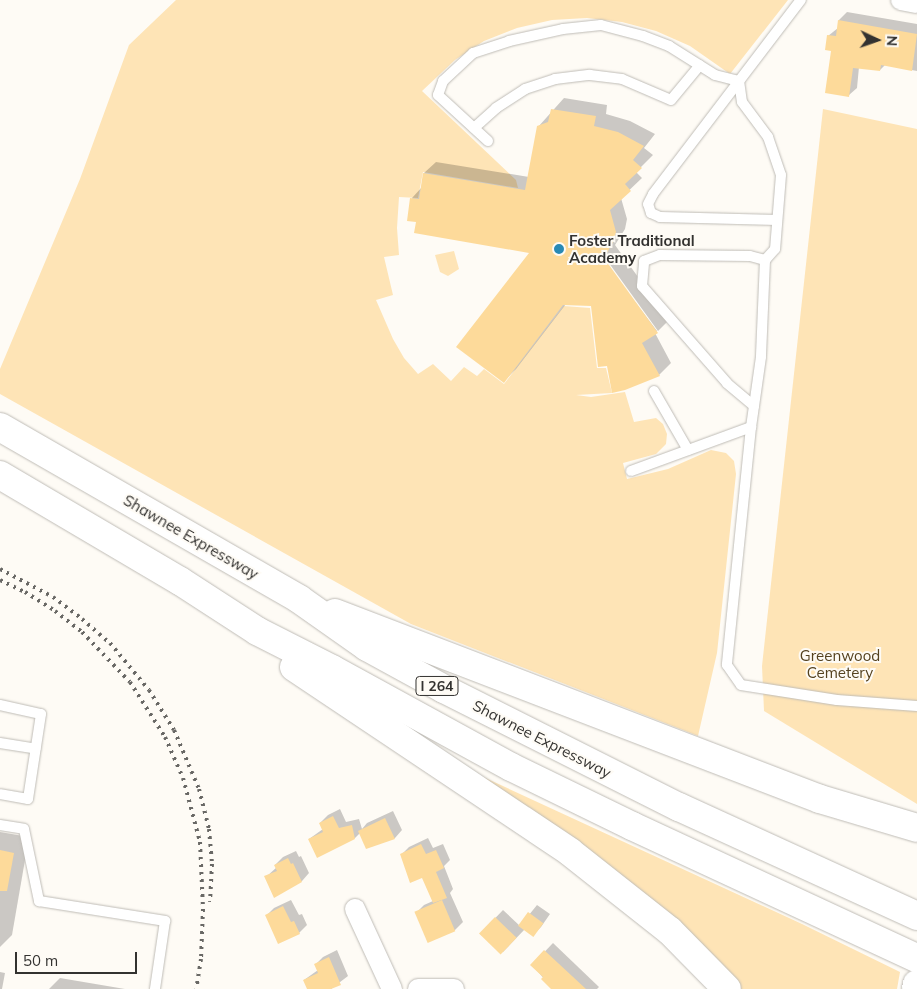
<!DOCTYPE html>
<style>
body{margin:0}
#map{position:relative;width:917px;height:989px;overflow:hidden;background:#fefbf5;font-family:Mulish,sans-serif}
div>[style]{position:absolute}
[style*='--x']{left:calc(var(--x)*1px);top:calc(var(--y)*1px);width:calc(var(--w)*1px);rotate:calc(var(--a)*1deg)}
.green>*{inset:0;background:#fee4b6}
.shadow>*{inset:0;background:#0003}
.building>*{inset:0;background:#fdda9a;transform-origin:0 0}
.roads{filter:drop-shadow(0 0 1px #bfbcb6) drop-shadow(0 0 1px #bfbcb6)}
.service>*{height:10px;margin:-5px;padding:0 5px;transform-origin:5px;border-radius:5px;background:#fff}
.minor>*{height:20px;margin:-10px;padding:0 10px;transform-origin:10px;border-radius:10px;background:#fff}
.secondary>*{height:28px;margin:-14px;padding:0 14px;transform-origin:14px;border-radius:14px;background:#fff}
.motorway>*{height:28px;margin:-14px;padding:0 14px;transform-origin:14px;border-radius:14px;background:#fff}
.rail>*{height:4px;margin-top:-2px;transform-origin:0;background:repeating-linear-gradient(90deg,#696865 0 2.5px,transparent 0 7.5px)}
.dots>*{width:14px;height:14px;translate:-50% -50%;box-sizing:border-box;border:2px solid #fefbf5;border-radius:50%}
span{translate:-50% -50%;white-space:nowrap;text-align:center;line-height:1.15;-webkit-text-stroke:4px #fefbf5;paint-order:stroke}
.shield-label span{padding:1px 4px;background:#fefbf5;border:1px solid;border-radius:4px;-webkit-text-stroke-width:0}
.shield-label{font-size:14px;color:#333230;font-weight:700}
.poi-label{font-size:15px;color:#333230;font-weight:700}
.left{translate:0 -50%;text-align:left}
.street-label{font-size:15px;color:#333230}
.park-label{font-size:15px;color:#55421f}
.north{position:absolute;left:852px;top:15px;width:50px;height:50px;-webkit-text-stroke:4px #fefbf5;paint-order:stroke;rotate:93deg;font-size:14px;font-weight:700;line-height:20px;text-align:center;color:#333230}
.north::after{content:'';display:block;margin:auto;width:18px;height:22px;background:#333230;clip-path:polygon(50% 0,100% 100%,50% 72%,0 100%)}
.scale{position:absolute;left:15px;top:952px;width:122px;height:22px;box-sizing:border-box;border:2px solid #333230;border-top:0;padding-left:6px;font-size:15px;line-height:18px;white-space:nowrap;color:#333230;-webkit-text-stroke:4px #fefbf5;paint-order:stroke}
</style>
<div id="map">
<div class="green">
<i style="clip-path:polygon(176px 0,788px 0,730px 74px,690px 46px,656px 31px,622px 22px,587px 18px,552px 20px,517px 28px,484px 41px,455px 60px,422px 91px,516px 180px,518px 188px,423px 172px,418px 198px,399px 197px,397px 228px,399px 255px,384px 257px,393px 295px,376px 300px,393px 339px,404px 358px,418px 374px,433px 364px,451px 381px,464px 367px,477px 376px,484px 369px,504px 384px,564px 306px,590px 308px,597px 368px,606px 368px,612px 393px,576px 395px,591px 397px,625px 392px,634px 422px,656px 418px,663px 424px,667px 434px,666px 444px,656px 454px,623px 463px,627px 479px,668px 469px,711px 450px,726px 453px,734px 461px,736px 474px,717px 653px,698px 736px,411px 624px,0 394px,0 369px,80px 179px,129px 45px)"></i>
<i style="clip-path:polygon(823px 109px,917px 129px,917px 804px,764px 711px,762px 666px)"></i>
<i style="clip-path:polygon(454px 251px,459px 269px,448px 276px,440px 272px,435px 255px)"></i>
<i style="clip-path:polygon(479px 775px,802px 924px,900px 972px,897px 989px,741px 989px,692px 939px)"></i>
</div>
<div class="shadow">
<i style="clip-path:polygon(847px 12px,917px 24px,917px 71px,885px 65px,880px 70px,859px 67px,857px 88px,849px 95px,828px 36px,838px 28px,839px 20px)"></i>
<i style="clip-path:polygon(564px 98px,607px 105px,606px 114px,630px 121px,655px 134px,644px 148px,653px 155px,636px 172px,642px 178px,621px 198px,627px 219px,625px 229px,615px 245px,669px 320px,658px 331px,601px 252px,599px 254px,657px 331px,655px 333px,671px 363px,659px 375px,592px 305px,566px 304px,516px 369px,504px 381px,531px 252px,417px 221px,412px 198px,422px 187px,424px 173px,436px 162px,529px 177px,538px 127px)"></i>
<i style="clip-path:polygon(340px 809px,346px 822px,359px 819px,362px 829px,367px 823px,393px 811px,402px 830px,395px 838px,367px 848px,360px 833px,355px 838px,309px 839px,323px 829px,320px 823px,328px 815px)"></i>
<i style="clip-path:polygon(0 832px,29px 837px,12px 935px,0 947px)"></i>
<i style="clip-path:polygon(428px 838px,433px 848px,443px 844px,450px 860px,444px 866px,453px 889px,450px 893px,463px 922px,455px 930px,429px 941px,416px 913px,424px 905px,433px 901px,423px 876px,402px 854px,409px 847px)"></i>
<i style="clip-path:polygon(296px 851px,299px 857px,301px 856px,309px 873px,302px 881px,275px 896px,266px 877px,277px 867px,275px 865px,283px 857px)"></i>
<i style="clip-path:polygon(291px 900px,299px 915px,302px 914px,307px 925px,299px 933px,266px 916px,274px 908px)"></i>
<i style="clip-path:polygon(537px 905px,550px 914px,541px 927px,533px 935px,525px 929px,503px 952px,480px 934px,503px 910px,520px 926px)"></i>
<i style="clip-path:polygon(553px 943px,599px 987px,597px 989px,553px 989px,532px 965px)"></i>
<i style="clip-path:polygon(337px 950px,348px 976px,331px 989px,308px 989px,304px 980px,318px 970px,316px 964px,323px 957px)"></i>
<i style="clip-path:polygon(0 972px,5px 973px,2px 989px,0 989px)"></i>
<i style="clip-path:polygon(60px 978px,125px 989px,49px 989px)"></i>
</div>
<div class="building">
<i style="clip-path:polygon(838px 20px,917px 34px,912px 71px,881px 65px,880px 71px,853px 68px,849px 97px,825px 93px,831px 51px,825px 50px,827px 35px,836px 36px)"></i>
<i style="clip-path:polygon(551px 109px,596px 116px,594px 126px,618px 132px,644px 146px,633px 160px,642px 168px,625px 184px,631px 191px,610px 210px,616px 232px,613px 242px,604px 258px,658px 333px,642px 343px,660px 376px,625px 390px,612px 393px,607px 366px,598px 367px,591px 306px,563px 305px,504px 383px,456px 347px,529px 253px,414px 233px,416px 222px,407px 221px,410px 198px,419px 199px,423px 173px,525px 190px,537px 126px,548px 122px)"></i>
<i style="clip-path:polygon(333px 816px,339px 828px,352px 825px,355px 839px,317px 858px,308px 839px,323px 832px,319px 823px)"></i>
<i style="clip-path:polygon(385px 818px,395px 839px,366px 849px,358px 831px)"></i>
<i style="clip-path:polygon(421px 844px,426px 854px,436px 850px,444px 868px,436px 872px,447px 898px,433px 903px,422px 878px,410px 883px,400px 854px)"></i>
<i style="clip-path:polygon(0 850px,14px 853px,7px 891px,0 891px)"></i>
<i style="clip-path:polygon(288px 858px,291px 864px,293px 863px,302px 882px,274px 898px,264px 876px,277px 871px,274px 865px)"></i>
<i style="left:442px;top:900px;width:34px;height:30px;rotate:67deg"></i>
<i style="clip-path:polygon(283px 906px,291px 922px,294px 921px,300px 934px,278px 944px,265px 915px)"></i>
<i style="left:528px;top:912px;width:19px;height:17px;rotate:36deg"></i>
<i style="left:495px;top:917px;width:30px;height:23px;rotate:44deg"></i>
<i style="clip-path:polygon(544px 950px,586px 989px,551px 989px,541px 979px,543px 977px,530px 965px)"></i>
<i style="clip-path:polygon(329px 957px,341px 985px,331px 989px,307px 989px,303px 980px,318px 973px,314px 964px)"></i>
</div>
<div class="roads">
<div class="service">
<i style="--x:739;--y:81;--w:21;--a:82"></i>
<i style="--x:742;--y:102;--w:44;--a:53.4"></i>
<i style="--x:768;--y:137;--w:40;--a:71.1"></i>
<i style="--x:781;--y:175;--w:74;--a:94.6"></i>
<i style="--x:775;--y:249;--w:15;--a:132"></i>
<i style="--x:474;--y:128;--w:30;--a:-42"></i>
<i style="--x:496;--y:108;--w:35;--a:-33"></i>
<i style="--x:525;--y:89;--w:32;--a:-18"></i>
<i style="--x:555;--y:79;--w:35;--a:-7"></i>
<i style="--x:590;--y:75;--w:32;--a:7"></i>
<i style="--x:622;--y:79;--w:53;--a:23.2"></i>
<i style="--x:671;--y:100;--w:45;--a:-50.4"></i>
<i style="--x:488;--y:141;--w:68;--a:-137.4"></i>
<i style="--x:438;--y:95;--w:15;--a:-70"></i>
<i style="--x:443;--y:81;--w:41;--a:-43"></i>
<i style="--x:473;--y:53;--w:38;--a:-18"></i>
<i style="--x:509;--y:41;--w:55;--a:-12.5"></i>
<i style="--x:563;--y:29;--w:38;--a:-6"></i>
<i style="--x:601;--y:25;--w:43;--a:14.7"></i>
<i style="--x:643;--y:36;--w:28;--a:21"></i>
<i style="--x:669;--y:46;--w:54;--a:32.2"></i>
<i style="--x:715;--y:75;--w:25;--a:14"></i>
<i style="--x:777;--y:220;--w:117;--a:-178.5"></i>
<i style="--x:660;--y:217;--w:10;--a:-156"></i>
<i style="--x:651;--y:213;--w:9;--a:-108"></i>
<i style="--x:648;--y:204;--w:11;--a:-63"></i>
<i style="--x:653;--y:194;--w:244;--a:-52.7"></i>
<i style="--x:654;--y:391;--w:68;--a:60"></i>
<i style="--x:754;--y:406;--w:35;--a:-140"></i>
<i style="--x:727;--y:383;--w:129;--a:-131.2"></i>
<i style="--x:642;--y:286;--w:25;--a:-85"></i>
<i style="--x:644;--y:261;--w:17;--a:-21"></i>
<i style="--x:660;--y:255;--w:90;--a:0.6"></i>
<i style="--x:750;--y:256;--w:16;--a:15"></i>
<i style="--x:765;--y:260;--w:97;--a:92.4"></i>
<i style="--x:761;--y:357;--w:71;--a:98.1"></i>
<i style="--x:751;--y:427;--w:239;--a:95.8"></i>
<i style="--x:727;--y:665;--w:24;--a:55"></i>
<i style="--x:741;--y:685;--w:97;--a:8.9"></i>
<i style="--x:837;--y:700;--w:80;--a:4.3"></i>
<i style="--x:631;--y:471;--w:128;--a:-20.1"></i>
<i style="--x:0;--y:705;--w:42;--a:12.4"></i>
<i style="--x:41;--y:714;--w:86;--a:98.7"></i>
<i style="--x:28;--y:799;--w:28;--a:-170"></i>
<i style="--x:0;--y:743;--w:36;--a:9"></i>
<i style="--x:0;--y:825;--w:24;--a:9"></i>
<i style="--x:24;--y:829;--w:74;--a:78.2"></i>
<i style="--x:39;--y:901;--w:128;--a:9"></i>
<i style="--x:165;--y:921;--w:69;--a:98.4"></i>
</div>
<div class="minor">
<i style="--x:901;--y:0;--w:16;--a:11"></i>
<i style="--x:355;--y:909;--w:88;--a:65.2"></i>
<i style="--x:418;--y:989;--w:36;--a:0"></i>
</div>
<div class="secondary">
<i style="--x:916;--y:989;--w:5;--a:-79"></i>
</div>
<div class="motorway">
<i style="--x:0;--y:427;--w:345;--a:29.9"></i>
<i style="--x:299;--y:599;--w:83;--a:35.2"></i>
<i style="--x:367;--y:647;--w:88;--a:28.6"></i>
<i style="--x:444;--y:689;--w:263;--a:26.7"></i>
<i style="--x:679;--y:807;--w:262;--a:24.6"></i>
<i style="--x:0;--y:475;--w:209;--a:30.5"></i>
<i style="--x:180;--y:581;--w:92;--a:33"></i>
<i style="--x:257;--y:631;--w:84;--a:26.9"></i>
<i style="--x:332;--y:669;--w:204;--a:28.7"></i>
<i style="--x:511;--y:767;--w:135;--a:26"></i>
<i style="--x:632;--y:826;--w:314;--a:24.9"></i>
<i style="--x:335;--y:613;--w:519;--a:20.98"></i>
<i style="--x:820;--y:799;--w:101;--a:16.6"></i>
<i style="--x:294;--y:667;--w:332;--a:33.8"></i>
<i style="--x:570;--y:852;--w:127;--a:38.3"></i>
<i style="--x:670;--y:931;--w:81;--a:45.5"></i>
</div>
</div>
<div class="rail">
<i style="--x:0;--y:569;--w:60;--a:27.8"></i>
<i style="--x:53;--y:597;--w:36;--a:37"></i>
<i style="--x:82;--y:619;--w:37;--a:41"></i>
<i style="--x:110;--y:643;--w:61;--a:50.3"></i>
<i style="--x:149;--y:690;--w:47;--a:58"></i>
<i style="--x:174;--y:730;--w:64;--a:67"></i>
<i style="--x:199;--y:789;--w:41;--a:76"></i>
<i style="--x:209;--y:829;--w:35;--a:85"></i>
<i style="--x:212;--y:864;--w:38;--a:93"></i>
<i style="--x:0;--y:580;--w:28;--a:26"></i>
<i style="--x:25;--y:592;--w:36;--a:32"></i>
<i style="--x:55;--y:611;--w:34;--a:38"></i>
<i style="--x:82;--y:632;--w:69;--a:46.2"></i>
<i style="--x:130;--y:682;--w:65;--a:57.5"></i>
<i style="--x:165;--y:737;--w:45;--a:66.3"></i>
<i style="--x:183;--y:778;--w:66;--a:75.1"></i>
<i style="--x:200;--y:842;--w:67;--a:87.4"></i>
<i style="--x:203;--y:909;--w:50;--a:92.3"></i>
<i style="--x:201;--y:959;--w:30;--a:99"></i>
</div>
<div class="dots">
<i style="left:559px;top:249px;background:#298ab5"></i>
</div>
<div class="shield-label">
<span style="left:437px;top:686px">I 264</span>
</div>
<div class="poi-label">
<span class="left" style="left:569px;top:249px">Foster Traditional<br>Academy</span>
</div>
<div class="street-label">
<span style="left:191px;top:537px;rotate:30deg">Shawnee Expressway</span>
<span style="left:542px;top:739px;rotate:27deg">Shawnee Expressway</span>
</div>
<div class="park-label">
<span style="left:840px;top:664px">Greenwood<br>Cemetery</span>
</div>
<div class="north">N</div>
<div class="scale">50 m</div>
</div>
